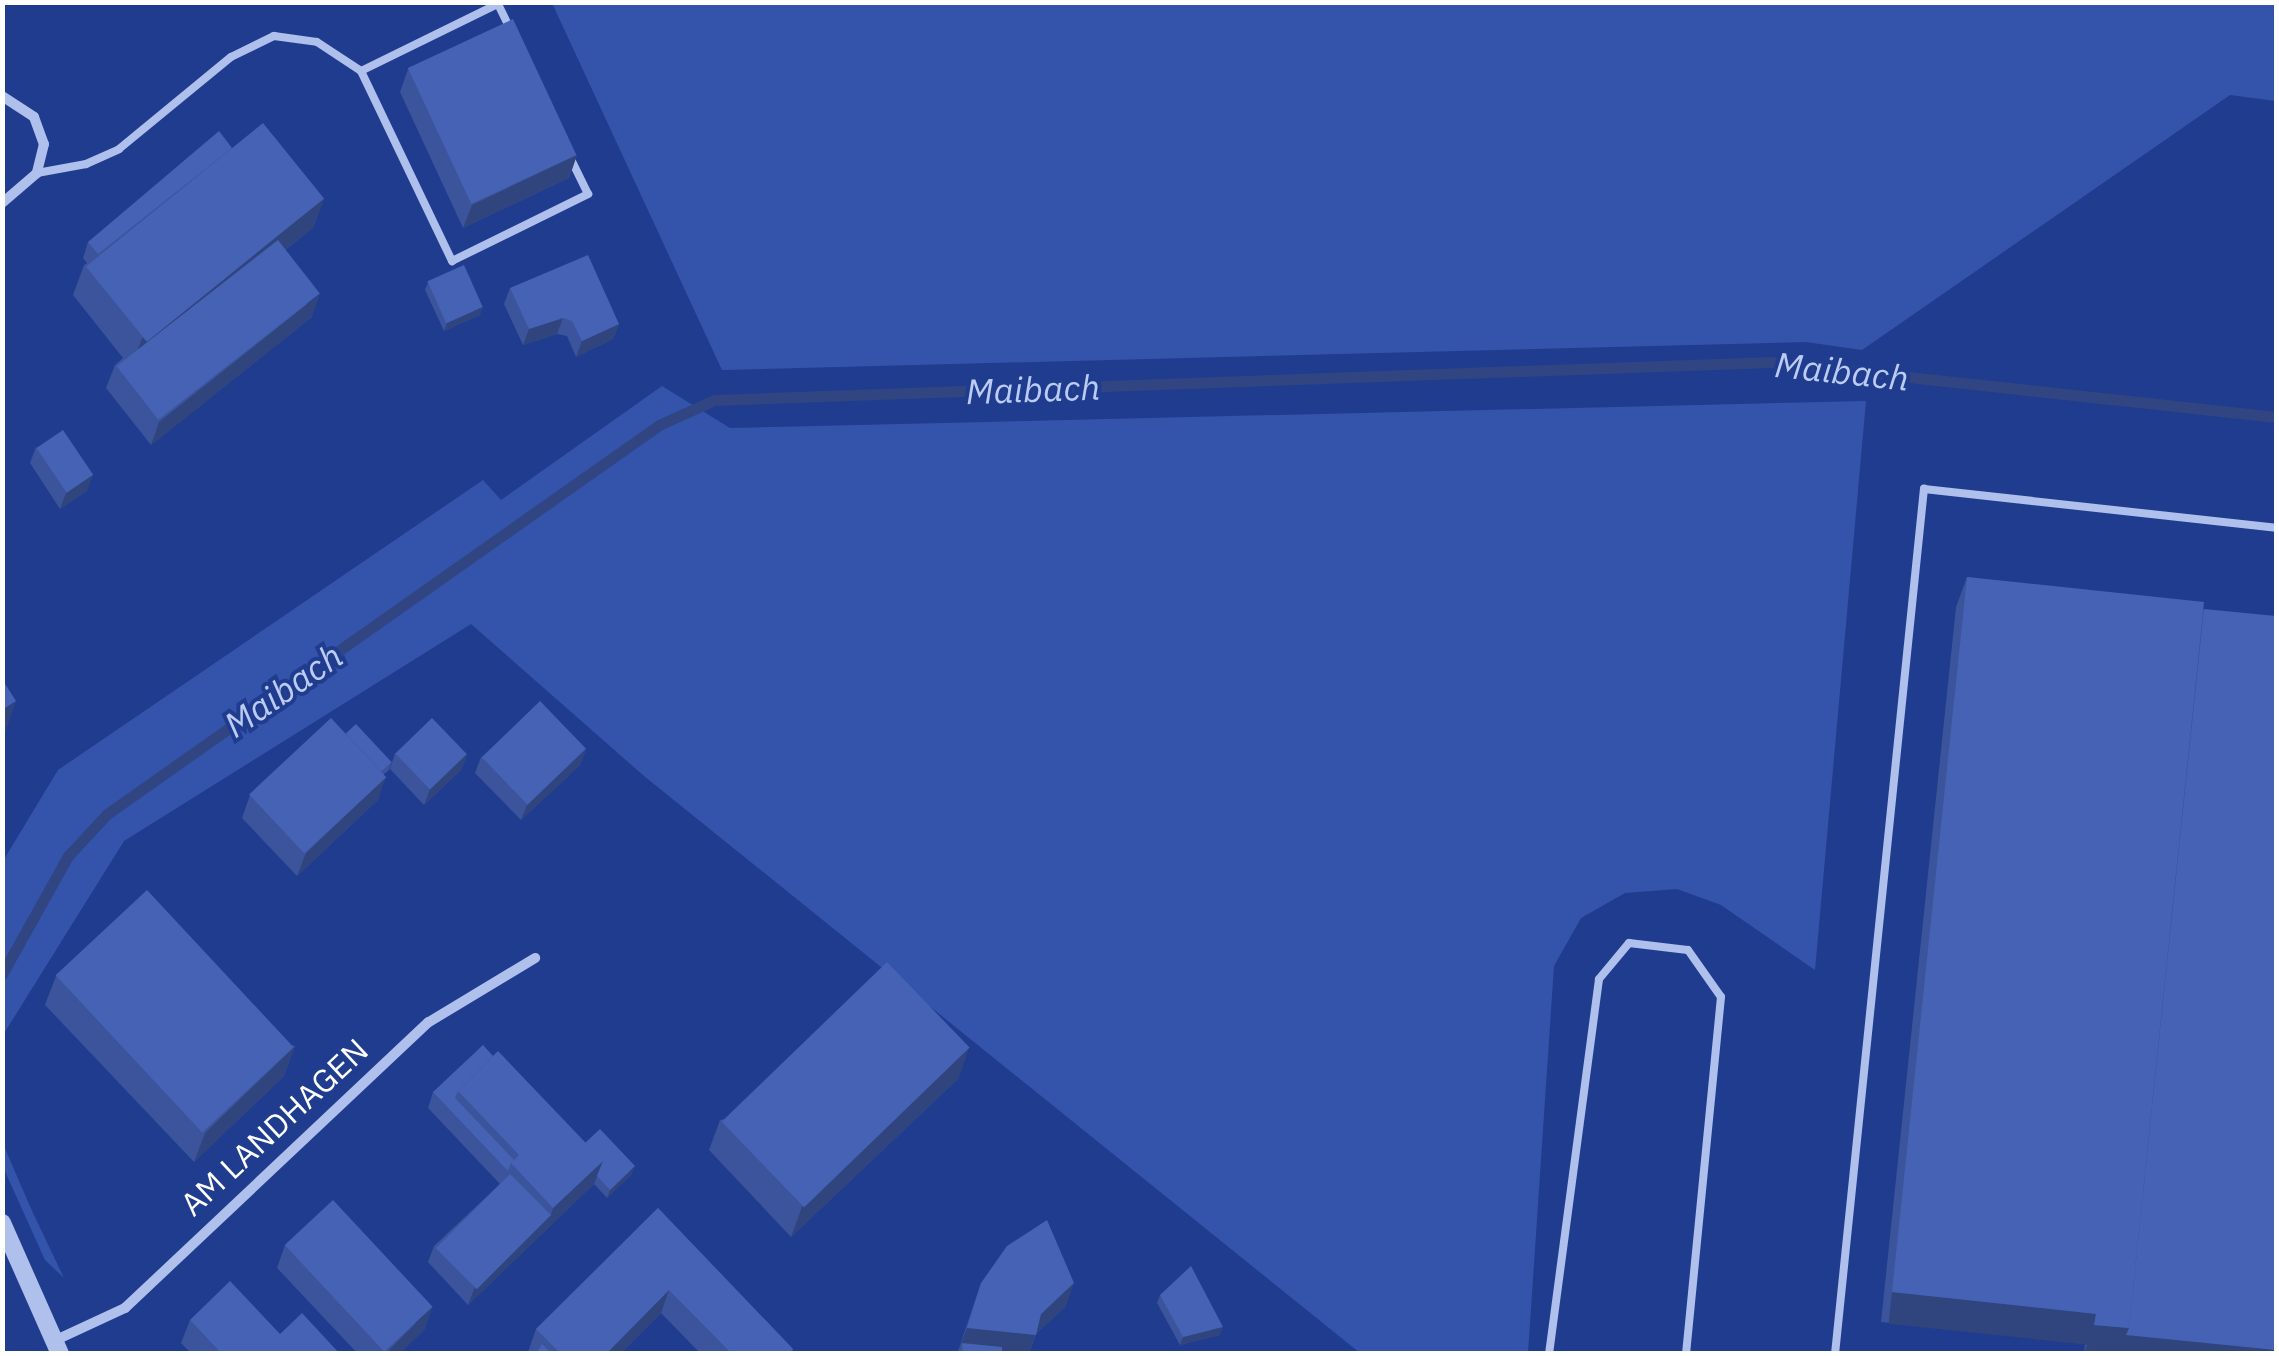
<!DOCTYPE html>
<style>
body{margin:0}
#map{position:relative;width:2279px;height:1356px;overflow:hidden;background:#203c8e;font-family:"IBM Plex Sans",sans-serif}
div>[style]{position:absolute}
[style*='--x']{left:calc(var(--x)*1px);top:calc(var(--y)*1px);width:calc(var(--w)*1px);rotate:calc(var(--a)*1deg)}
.green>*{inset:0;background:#3454ac}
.stream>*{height:11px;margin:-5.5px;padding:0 5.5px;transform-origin:5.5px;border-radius:5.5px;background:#304582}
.service>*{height:8px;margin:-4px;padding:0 4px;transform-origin:4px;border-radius:4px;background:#afc0ec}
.minor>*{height:10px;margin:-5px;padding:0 5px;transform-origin:5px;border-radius:5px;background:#afc0ec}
.tertiary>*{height:18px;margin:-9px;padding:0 9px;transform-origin:9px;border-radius:9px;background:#afc0ec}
.wall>*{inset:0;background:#3b549b}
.shaded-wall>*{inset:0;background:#30457e;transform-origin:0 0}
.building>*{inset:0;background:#4562b4;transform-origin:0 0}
span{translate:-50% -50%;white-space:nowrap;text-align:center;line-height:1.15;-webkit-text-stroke:8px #203c8e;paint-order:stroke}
.street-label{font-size:32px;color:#fff}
.water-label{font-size:35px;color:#bbcbf3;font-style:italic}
.frame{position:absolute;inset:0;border:5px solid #fff;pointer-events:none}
</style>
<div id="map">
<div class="green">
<i style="clip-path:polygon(552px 3px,2276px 3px,2276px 101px,2230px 95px,1862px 350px,1806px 342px,722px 370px)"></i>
<i style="clip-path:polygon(662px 386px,730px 428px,1866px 401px,1815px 970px,1721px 905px,1677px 889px,1625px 893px,1581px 918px,1554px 966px,1528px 1353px,1360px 1353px,644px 776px,471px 624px,124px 841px,3px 1035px,3px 861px,58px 770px,483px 480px,501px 500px)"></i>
<i style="clip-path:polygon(3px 1144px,32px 1211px,64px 1278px,45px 1260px,3px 1167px)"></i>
</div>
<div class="stream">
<i style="--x:2;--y:974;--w:135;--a:-60.8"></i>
<i style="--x:68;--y:856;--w:57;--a:-47.1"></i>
<i style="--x:107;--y:814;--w:675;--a:-35.17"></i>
<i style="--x:659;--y:425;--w:60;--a:-24.4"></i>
<i style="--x:714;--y:400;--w:1058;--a:-2.06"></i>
<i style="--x:1771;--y:362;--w:508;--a:6.22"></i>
</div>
<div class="service">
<i style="--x:361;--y:71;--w:153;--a:-26.1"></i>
<i style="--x:498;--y:4;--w:28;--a:64"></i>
<i style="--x:37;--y:173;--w:50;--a:-10.4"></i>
<i style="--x:86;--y:164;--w:36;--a:-24"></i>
<i style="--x:119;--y:149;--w:145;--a:-39.4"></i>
<i style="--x:231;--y:57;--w:48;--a:-26"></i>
<i style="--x:274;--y:36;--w:43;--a:7.9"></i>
<i style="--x:317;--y:42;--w:53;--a:33.4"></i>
<i style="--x:361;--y:71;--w:211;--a:64.4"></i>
<i style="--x:452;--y:261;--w:152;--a:-26.2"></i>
<i style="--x:588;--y:194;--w:39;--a:-116"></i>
<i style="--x:1549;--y:1354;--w:378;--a:-82.4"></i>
<i style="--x:1599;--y:979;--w:47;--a:-50.2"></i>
<i style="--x:1629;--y:943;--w:59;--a:6.8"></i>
<i style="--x:1688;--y:950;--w:57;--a:54.9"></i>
<i style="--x:1721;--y:997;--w:359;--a:95.6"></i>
<i style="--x:1835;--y:1354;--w:870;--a:-84.13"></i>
<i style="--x:1924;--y:489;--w:354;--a:6.3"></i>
</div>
<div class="minor">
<i style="--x:2;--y:96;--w:38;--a:33"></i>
<i style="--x:34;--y:117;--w:29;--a:70"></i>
<i style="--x:44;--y:144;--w:30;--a:104"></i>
<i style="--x:37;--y:173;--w:46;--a:139.4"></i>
<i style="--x:56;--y:1340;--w:76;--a:-24.9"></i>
<i style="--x:125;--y:1308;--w:417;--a:-43.3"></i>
<i style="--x:429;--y:1022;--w:124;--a:-31.1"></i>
</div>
<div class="tertiary">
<i style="--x:2;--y:1223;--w:143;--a:66.1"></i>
</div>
<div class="wall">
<i style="clip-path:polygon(408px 69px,577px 155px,569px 178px,463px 228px,400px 92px)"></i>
<i style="clip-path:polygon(232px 148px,324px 199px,313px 228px,285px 250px,312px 317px,151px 445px,106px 388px,115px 365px,123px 358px,73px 295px,84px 265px,87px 263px,83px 258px,88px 242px)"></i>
<i style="clip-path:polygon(428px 282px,480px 315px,444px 331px,425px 290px)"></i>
<i style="clip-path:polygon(510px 288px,619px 324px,613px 339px,576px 357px,567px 336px,557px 334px,523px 345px,504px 304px)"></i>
<i style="clip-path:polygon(36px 447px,87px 491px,60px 509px,30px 463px)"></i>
<i style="clip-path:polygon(1967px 577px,2204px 609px,2276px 1354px,2084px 1354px,2085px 1343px,1881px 1322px,1956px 607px)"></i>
<i style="clip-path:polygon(346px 734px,392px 762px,389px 770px,384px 774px,378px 800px,297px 876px,242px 818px,250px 795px)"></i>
<i style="clip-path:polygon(586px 749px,580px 765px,521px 820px,475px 773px,481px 757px)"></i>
<i style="clip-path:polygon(395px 753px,467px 754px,461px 770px,424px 805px,390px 769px)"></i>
<i style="clip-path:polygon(56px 976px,295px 1046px,284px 1076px,194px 1162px,45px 1005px)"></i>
<i style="clip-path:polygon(493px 1056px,585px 1143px,632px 1174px,607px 1198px,594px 1184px,468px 1305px,428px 1262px,434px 1246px,500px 1184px,428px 1108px,433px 1092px)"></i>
<i style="clip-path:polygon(959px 1078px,791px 1237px,709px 1150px,720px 1120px)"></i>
<i style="clip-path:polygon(658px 1208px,793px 1349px,792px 1354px,701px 1354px,661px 1313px,620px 1354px,530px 1354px,528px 1352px,536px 1329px)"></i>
<i style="clip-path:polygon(285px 1245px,425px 1329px,399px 1354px,358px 1354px,277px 1268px)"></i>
<i style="clip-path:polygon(981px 1283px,1066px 1306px,1036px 1334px,1029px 1354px,959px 1354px,958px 1351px)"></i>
<i style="clip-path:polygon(1160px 1295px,1220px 1335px,1180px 1345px,1157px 1303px)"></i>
<i style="clip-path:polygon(190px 1320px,280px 1334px,340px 1354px,192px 1354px,181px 1343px)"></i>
</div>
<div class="shaded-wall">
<i style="clip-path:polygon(577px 155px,569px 178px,463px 228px,472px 205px)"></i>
<i style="clip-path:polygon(324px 199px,313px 228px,131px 368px,142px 338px)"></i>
<i style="clip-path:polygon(320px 294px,312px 317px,151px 445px,159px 422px)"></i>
<i style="clip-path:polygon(483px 307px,480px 315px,444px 331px,447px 323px)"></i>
<i style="clip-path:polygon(563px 318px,557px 334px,523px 345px,529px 329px)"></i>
<i style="clip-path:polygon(619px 324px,613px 339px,576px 357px,582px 341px)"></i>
<i style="clip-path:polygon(93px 475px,87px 491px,60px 509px,66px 493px)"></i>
<i style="clip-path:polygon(16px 701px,6px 730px,2px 732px,2px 710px)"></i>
<i style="clip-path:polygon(586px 749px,580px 765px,521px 820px,527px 805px)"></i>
<i style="clip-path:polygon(467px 754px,461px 770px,424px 805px,430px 789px)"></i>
<i style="clip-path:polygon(386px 777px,378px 800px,297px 876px,306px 853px)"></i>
<i style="clip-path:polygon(295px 1046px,284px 1076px,194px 1162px,205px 1133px)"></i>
<i style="clip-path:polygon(969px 1048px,959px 1078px,791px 1237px,802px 1207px)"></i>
<i style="clip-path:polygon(603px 1161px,594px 1184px,468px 1305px,474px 1289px,551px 1215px,553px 1208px)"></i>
<i style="clip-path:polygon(635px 1166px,632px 1174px,607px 1198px,610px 1190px)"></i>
<i style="clip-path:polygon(1074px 1283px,1066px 1306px,1035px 1335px,1029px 1354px,984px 1354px,962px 1343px,958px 1351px,967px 1328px,1041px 1314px)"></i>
<i style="clip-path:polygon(669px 1290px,661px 1313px,620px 1354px,606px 1354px)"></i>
<i style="left:1892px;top:1292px;width:205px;height:32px;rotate:6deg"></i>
<i style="clip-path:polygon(433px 1306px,425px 1329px,399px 1354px,385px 1354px)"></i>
<i style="clip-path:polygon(2094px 1325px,2129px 1328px,2276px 1350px,2276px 1354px,2084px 1354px)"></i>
<i style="clip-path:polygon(1223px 1327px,1220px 1335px,1180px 1345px,1183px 1337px)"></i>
</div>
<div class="building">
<i style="left:513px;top:19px;width:150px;height:116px;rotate:65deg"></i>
<i style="left:263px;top:123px;width:97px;height:228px;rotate:51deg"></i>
<i style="clip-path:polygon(219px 131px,232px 148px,98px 254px,88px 242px)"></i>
<i style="left:278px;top:240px;width:68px;height:205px;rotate:52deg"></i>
<i style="clip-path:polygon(588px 255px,619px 324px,582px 341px,572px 321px,563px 318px,529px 329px,510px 288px)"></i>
<i style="left:464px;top:265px;width:46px;height:40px;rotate:66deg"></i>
<i style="left:63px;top:430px;width:54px;height:32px;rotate:56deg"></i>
<i style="clip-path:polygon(1967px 577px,2204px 602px,2129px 1328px,2094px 1325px,2096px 1314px,1892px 1292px)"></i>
<i style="clip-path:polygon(2204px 609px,2276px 616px,2276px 1350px,2126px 1335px,2129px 1328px)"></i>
<i style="clip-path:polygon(2px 679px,16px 701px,2px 710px)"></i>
<i style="left:540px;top:701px;width:66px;height:81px;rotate:46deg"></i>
<i style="left:331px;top:718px;width:81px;height:112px;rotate:47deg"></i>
<i style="left:432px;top:718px;width:50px;height:51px;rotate:46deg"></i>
<i style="left:356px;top:724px;width:52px;height:14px;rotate:47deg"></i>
<i style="left:147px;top:890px;width:215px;height:125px;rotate:47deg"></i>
<i style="left:887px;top:962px;width:119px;height:230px;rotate:46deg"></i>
<i style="clip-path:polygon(483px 1045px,493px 1056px,458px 1091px,455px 1098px,514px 1160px,511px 1163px,508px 1171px,433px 1092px)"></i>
<i style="clip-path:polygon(498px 1051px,603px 1161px,553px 1208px,511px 1163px,519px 1155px,458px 1091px)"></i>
<i style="clip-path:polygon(600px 1129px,635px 1166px,610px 1190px,597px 1176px,603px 1161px,585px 1143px)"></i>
<i style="left:510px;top:1174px;width:58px;height:105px;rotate:45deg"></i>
<i style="left:333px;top:1200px;width:146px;height:66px;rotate:47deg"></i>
<i style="clip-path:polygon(658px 1208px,793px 1349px,789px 1354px,732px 1354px,669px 1290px,606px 1354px,561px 1354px,536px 1329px)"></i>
<i style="clip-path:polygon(1047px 1220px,1074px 1283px,1041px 1314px,1036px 1335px,967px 1328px,981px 1283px,1007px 1246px)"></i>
<i style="clip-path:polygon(1191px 1266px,1223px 1327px,1183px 1337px,1160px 1295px)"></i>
<i style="clip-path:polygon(230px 1281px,280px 1334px,302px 1313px,340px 1354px,222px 1354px,190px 1320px)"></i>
<i style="clip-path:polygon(962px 1343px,1002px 1347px,1002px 1354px,963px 1354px)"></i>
<i style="clip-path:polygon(542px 1344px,552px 1354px,536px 1354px)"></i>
</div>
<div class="street-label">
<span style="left:274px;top:1127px;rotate:-43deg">AM LANDHAGEN</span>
</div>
<div class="water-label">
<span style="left:1842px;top:371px;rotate:6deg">Maibach</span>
<span style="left:1033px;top:389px;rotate:-2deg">Maibach</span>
<span style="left:283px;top:690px;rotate:-35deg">Maibach</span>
</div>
<div class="frame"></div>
</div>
